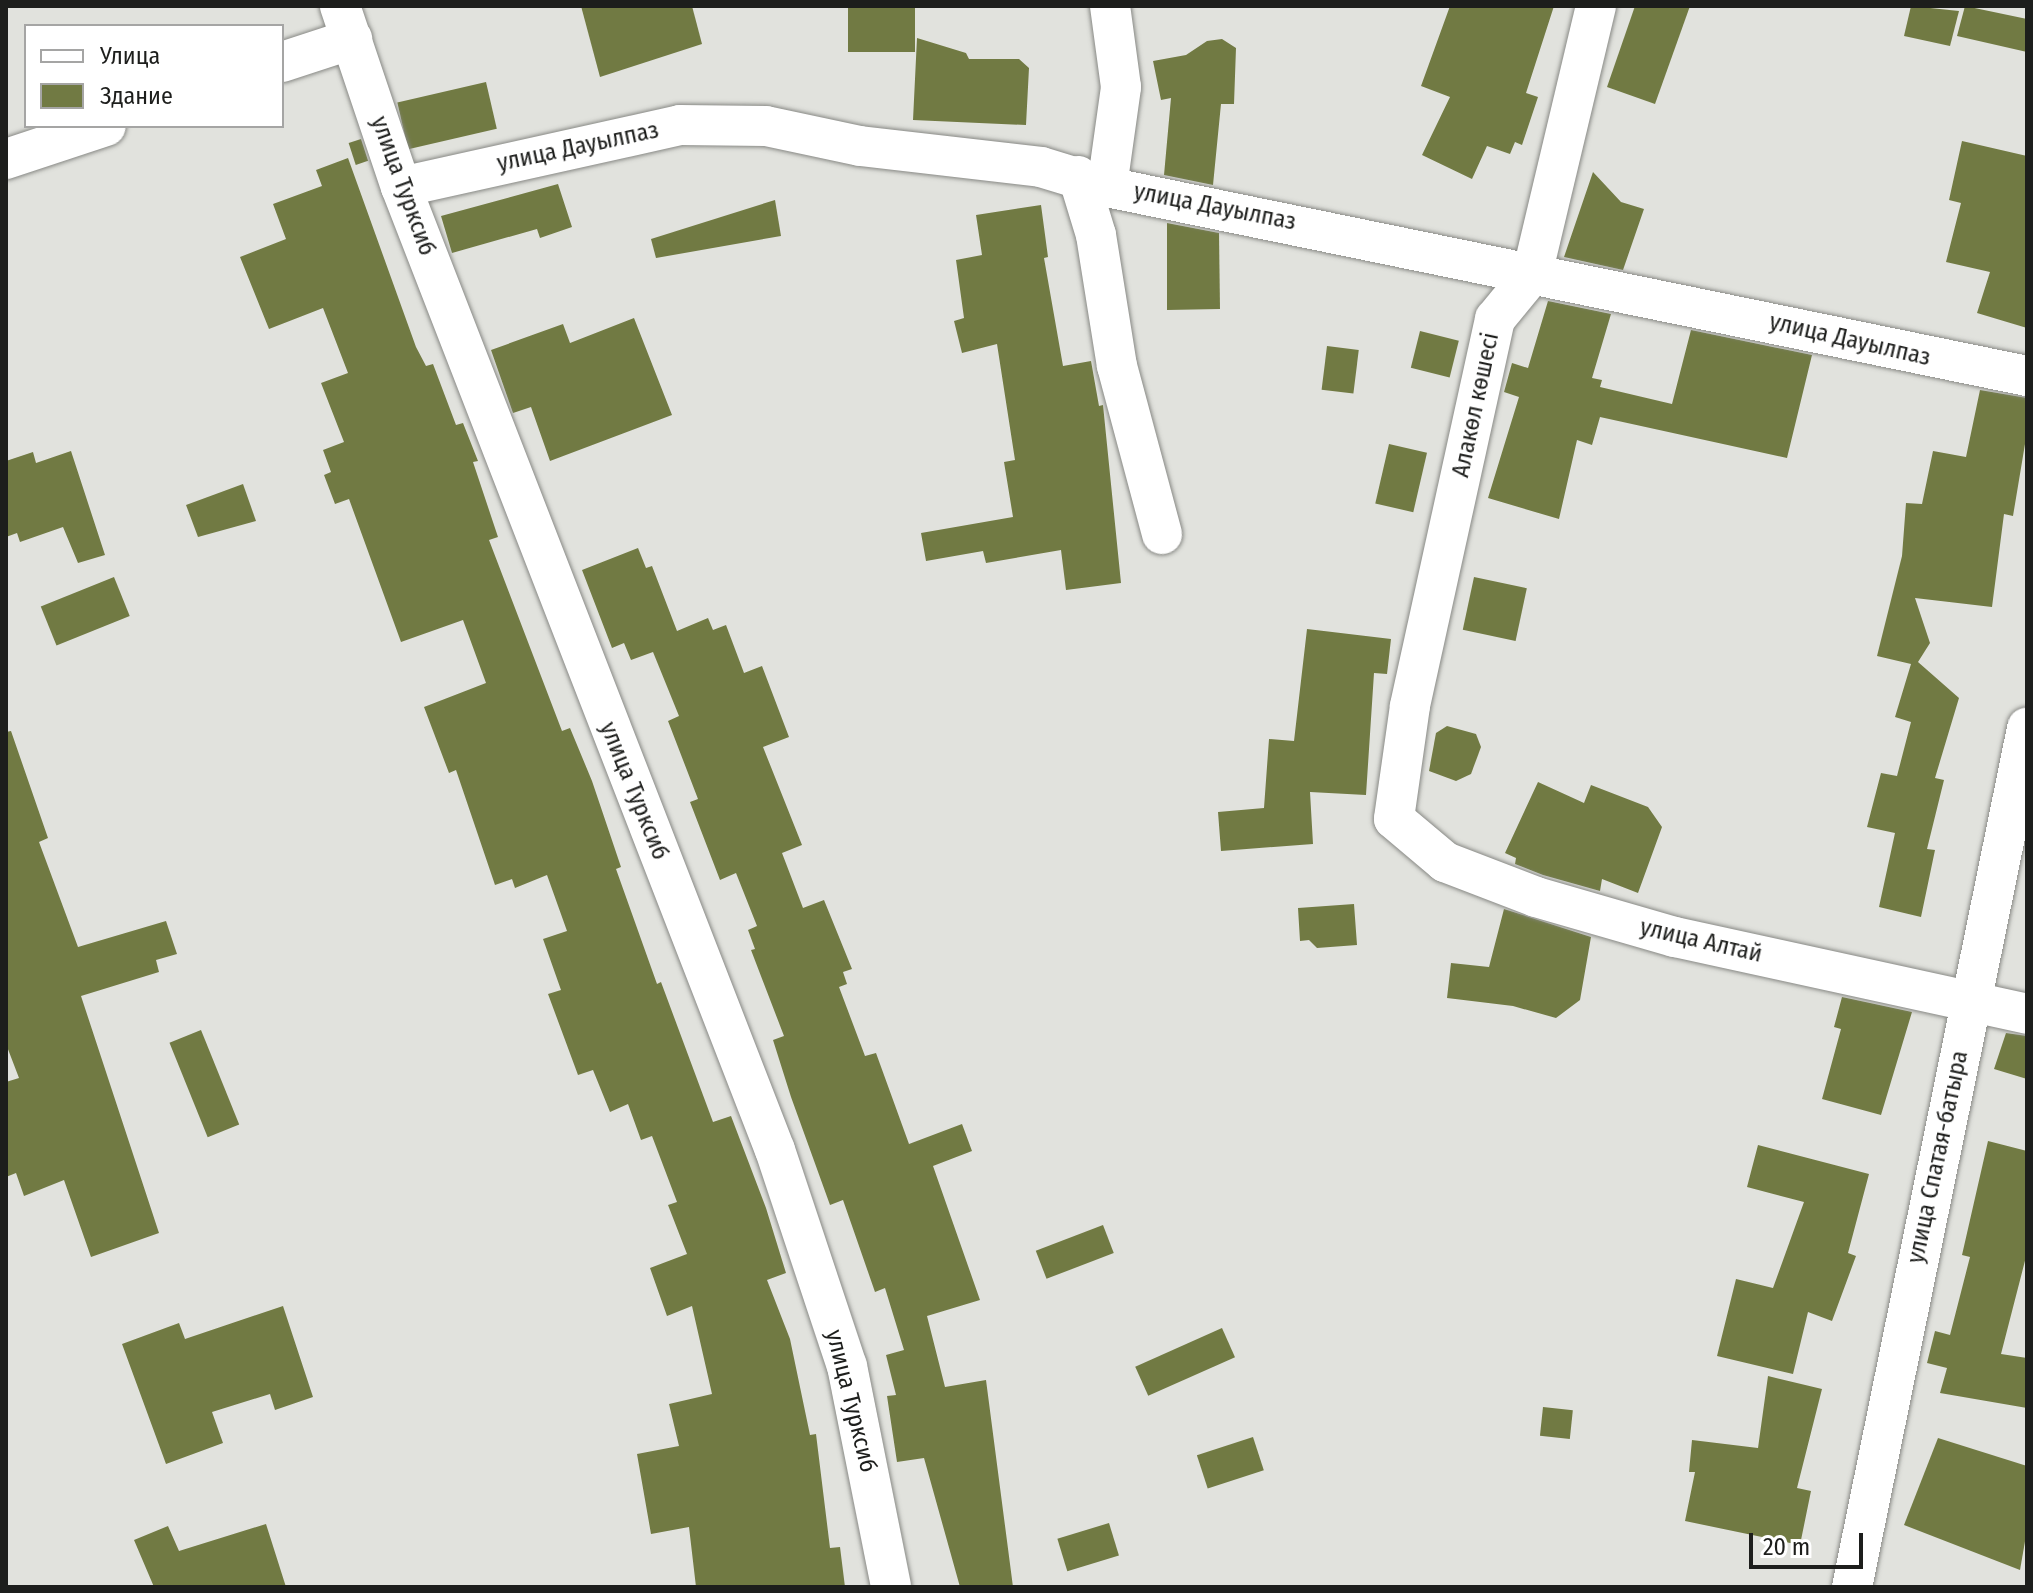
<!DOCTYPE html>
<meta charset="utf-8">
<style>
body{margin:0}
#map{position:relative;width:2033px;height:1593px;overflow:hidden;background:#e1e2dd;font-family:"Fira Sans Condensed",sans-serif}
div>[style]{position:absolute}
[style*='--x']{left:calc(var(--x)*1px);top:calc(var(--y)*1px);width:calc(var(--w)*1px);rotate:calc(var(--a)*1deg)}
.building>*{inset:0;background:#717a43;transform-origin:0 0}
.roads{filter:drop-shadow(0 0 2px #888985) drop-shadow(0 0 2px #888985)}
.minor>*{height:40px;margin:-20px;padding:0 20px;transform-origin:20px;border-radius:20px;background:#fff}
span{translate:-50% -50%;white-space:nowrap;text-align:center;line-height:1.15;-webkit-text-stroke:6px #fff;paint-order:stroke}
.street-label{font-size:24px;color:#1d1e1c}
.frame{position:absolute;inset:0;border:8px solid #1d1e1c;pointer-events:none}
.legend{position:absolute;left:24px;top:24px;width:260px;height:104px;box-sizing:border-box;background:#fff;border:2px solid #a5a5a4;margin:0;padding:10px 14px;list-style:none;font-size:24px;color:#1d1e1c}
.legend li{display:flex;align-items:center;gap:16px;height:40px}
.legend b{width:40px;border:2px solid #a5a5a4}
.scale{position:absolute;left:1749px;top:1533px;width:114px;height:36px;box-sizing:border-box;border:4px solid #1d1e1c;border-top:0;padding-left:10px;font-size:24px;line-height:28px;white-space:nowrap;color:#1d1e1c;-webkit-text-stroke:6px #fff;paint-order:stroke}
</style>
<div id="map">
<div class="building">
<i style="clip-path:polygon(581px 6px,692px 6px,702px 44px,600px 77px)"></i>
<i style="left:848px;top:6px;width:67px;height:46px"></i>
<i style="clip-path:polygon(1450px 6px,1554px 6px,1526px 93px,1538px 97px,1522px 145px,1515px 142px,1510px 154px,1487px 146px,1472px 179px,1422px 155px,1450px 97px,1421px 86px)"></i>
<i style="clip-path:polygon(1635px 6px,1690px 6px,1655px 104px,1607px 87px)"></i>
<i style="clip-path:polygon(1911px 6px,1959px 11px,1950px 46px,1904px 36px)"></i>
<i style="clip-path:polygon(1965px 6px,2027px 19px,2027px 52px,1957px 36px)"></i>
<i style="clip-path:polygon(917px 38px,966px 53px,969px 59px,1019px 59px,1029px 68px,1026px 125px,913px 120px)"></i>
<i style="clip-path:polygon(1222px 39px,1236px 48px,1234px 104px,1221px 104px,1213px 185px,1164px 175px,1171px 98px,1161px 100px,1153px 61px,1186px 55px,1207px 41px)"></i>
<i style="left:486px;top:82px;width:48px;height:91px;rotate:77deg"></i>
<i style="left:361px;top:139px;width:23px;height:13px;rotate:72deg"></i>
<i style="clip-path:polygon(1962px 141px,2027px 156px,2027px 328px,1977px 313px,1990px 272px,1946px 262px,1961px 203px,1949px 200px)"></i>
<i style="clip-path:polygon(348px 158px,416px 347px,426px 366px,433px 364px,456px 425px,463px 423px,478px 461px,473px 462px,498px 537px,489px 540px,562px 731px,570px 728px,592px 781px,621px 867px,616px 869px,657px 984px,661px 982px,713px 1122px,731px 1116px,766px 1208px,786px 1273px,767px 1280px,790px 1339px,810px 1435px,816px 1434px,830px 1548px,840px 1547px,845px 1587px,696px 1587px,689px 1527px,651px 1534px,637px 1454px,679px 1446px,669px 1404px,712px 1394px,692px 1306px,667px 1316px,650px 1268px,687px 1254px,668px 1205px,677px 1202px,652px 1136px,641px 1140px,628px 1104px,610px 1112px,593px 1070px,578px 1075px,548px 994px,561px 990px,543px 939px,567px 931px,547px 875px,515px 888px,512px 879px,495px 885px,456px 770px,449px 773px,424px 707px,486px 683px,463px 620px,401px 642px,349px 499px,335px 504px,324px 475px,331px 472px,323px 450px,344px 442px,321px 383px,348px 373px,323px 308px,269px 329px,240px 257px,286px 239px,273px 204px,322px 186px,316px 170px)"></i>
<i style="clip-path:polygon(1593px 172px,1621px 202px,1644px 209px,1623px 270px,1564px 257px)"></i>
<i style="clip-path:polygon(558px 184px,572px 227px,540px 238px,537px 229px,452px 253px,441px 216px)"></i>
<i style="clip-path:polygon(775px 200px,781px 236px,656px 258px,651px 239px)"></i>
<i style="clip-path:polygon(1041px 205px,1048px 257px,1044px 258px,1063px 366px,1091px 361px,1099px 406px,1103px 405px,1121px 583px,1066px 590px,1061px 550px,986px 563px,983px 551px,926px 561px,921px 533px,1013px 517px,1004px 462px,1015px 460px,997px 344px,962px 353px,954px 321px,964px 318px,956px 260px,982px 255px,976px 215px)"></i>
<i style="clip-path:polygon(1167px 223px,1219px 233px,1220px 309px,1167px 310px)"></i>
<i style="clip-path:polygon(1548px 301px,1611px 314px,1592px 378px,1602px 380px,1600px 387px,1672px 404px,1691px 330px,1812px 355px,1787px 458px,1600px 417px,1592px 445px,1577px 440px,1559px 519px,1488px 498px,1519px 397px,1504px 392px,1512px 363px,1528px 368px)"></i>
<i style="clip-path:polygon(634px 318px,672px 415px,550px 461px,531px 407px,513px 413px,491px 350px,563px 324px,570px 343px)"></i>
<i style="left:1420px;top:331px;width:40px;height:38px;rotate:14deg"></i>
<i style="left:1327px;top:346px;width:32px;height:44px;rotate:7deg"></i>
<i style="clip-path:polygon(1980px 390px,2027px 398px,2027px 432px,2013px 516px,2004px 514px,1992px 607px,1915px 598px,1930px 643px,1918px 662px,1959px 698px,1935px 778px,1944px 780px,1927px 849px,1935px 850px,1921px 917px,1879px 907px,1895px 833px,1867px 827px,1881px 773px,1897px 776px,1911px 722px,1895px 717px,1911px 664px,1877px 656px,1902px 556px,1906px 503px,1922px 504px,1933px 451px,1966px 457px)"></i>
<i style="left:1389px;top:444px;width:39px;height:61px;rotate:13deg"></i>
<i style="clip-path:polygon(71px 451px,105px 555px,78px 563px,63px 527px,20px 542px,17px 533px,6px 537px,6px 461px,33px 452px,36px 463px)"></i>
<i style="clip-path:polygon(243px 484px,256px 521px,198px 537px,186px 505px)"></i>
<i style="clip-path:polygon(638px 548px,646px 568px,652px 566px,677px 631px,708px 618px,713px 630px,726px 625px,744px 673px,762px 666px,789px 737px,763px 747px,802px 845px,782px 853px,803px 908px,824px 900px,852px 969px,843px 972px,847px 984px,839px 987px,865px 1056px,876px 1053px,909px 1144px,962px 1124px,972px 1151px,933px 1166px,980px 1300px,927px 1316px,945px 1387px,986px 1380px,1013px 1587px,960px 1587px,924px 1458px,897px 1462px,887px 1396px,896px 1395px,886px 1355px,904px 1350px,885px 1288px,875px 1292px,843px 1200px,830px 1205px,791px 1097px,773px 1040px,784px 1036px,751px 950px,755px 949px,748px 930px,757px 926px,736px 873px,720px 880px,690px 802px,698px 799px,668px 721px,679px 716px,653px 652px,631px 660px,624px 643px,612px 648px,582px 570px)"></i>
<i style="left:114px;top:577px;width:42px;height:79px;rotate:68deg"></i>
<i style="left:1474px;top:577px;width:54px;height:54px;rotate:12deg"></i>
<i style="clip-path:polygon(1307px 629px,1391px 639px,1387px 674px,1374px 673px,1366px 795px,1310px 792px,1313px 844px,1221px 851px,1218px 812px,1264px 808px,1269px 739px,1294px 741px)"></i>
<i style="clip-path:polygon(1447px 726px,1476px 734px,1481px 747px,1471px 774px,1456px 781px,1429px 771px,1436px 733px)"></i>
<i style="clip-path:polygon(11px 731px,48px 838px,39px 842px,78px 947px,166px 921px,177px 954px,156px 960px,159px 972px,81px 996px,159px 1233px,91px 1257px,64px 1180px,24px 1196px,16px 1173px,6px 1177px,6px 1082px,19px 1078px,6px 1044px,6px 732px)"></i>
<i style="clip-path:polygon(1538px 782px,1584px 803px,1591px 785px,1648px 807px,1662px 827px,1638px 893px,1602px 879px,1600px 891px,1543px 875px,1515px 864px,1516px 858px,1505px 853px)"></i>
<i style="clip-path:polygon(1354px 904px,1357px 945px,1317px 948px,1309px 940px,1300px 941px,1298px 908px)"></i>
<i style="clip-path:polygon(1504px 909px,1591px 937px,1580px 1000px,1556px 1018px,1513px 1006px,1447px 998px,1451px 963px,1489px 967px)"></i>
<i style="clip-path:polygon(1842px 997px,1912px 1012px,1881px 1115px,1822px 1099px,1841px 1029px,1834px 1027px)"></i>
<i style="left:201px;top:1030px;width:102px;height:34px;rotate:68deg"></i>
<i style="clip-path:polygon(2006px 1033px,2027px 1036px,2027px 1079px,1994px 1069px)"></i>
<i style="clip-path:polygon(1988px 1141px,2027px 1151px,2027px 1253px,2001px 1354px,2027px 1358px,2027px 1408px,1940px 1393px,1947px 1368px,1927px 1363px,1935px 1331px,1950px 1335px,1970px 1257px,1962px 1255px)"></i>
<i style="clip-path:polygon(1758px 1145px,1869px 1174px,1848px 1253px,1856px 1256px,1832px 1321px,1808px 1312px,1793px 1374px,1717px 1356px,1736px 1279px,1773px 1288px,1804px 1202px,1747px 1187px)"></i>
<i style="left:1103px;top:1225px;width:30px;height:72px;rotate:69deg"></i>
<i style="clip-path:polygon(283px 1306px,313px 1397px,275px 1410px,270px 1394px,212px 1412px,223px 1443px,166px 1464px,122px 1344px,179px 1323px,185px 1339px)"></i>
<i style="left:1222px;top:1328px;width:32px;height:95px;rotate:66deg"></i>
<i style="clip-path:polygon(1768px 1376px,1822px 1389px,1797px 1488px,1811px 1491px,1800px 1545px,1685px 1521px,1695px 1472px,1689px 1472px,1692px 1440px,1758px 1448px)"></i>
<i style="left:1543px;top:1407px;width:30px;height:29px;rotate:6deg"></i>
<i style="left:1253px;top:1437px;width:35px;height:59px;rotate:72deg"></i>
<i style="clip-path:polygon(1938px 1438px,2027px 1466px,2027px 1530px,2020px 1570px,1904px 1525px)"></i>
<i style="left:1109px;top:1523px;width:34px;height:54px;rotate:73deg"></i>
<i style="clip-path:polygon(266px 1524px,286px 1587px,154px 1587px,134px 1540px,168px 1526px,179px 1551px)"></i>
</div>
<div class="roads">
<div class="minor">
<i style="--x:340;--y:6;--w:191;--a:71.4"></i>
<i style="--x:401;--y:187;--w:1033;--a:68.78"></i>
<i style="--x:775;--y:1150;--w:228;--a:71.6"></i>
<i style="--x:847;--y:1366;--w:225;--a:78.7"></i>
<i style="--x:1596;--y:6;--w:276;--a:103.4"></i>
<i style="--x:1532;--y:274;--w:58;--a:129.4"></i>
<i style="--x:1495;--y:319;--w:396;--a:102.4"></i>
<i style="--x:1410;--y:706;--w:114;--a:98.1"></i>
<i style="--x:1394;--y:819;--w:67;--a:40.1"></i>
<i style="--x:1445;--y:862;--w:97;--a:21"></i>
<i style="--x:1536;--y:897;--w:145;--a:16.1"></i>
<i style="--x:1675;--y:937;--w:360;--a:12.3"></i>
<i style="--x:282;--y:62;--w:74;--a:-18.2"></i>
<i style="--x:6;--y:159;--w:105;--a:-18.3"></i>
<i style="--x:1078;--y:176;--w:62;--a:73"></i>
<i style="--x:1096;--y:235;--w:133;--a:80.9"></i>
<i style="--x:1117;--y:366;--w:174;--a:75"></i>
<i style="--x:401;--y:187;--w:286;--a:-12.5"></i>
<i style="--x:680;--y:125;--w:86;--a:0.7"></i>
<i style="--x:766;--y:126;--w:96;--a:12"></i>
<i style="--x:860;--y:146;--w:182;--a:6.6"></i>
<i style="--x:1041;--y:167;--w:69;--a:16.9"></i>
<i style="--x:1107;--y:187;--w:939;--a:11.61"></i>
<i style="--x:1107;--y:187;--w:101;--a:-82"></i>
<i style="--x:1121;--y:87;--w:82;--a:-97.7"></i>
<i style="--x:1852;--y:1587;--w:877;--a:-78.48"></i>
</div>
</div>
<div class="street-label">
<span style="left:578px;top:147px;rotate:-12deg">улица Дауылпаз</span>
<span style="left:403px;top:186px;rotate:70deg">улица Турксиб</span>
<span style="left:1215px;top:207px;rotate:11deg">улица Дауылпаз</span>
<span style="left:1850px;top:340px;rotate:13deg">улица Дауылпаз</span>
<span style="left:1476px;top:405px;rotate:-78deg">Алакөл көшесі</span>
<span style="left:634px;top:791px;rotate:68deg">улица Турксиб</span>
<span style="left:1701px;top:941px;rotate:13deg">улица Алтай</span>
<span style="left:1938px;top:1157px;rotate:-78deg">улица Спатая-батыра</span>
<span style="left:851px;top:1401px;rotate:76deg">улица Турксиб</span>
</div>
<div class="frame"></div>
<ul class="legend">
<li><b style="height:10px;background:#fff"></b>Улица</li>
<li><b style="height:22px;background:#717a43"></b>Здание</li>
</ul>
<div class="scale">20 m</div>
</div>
